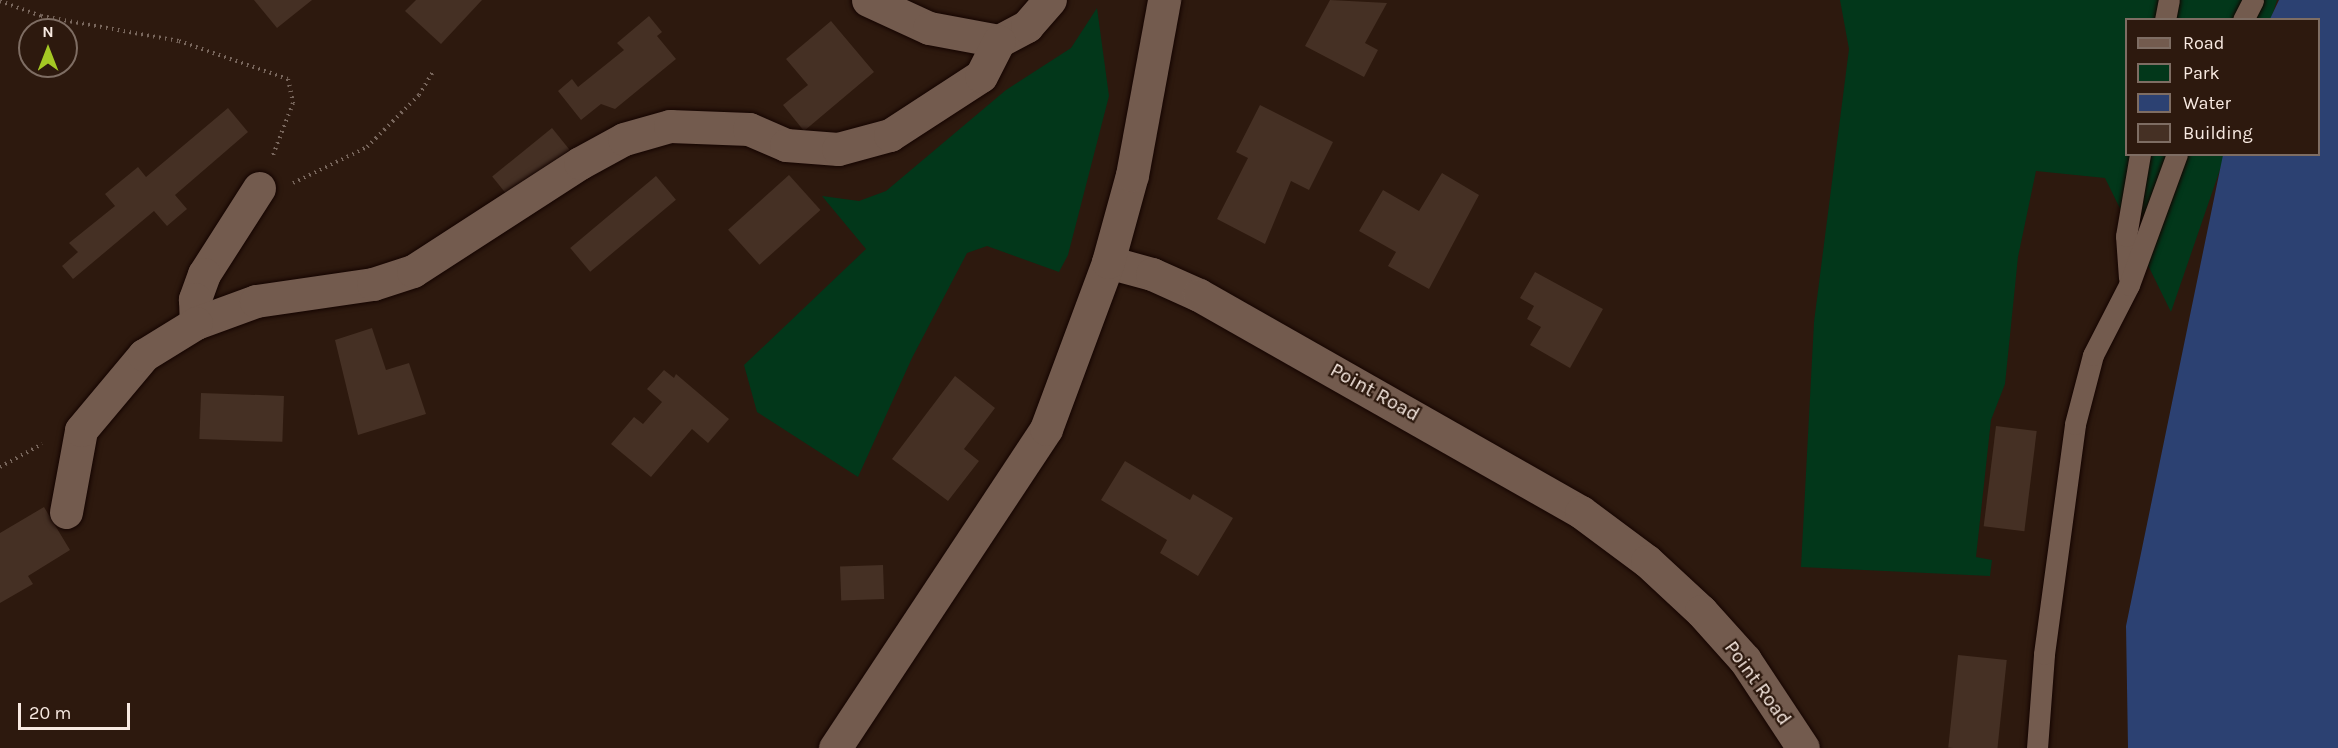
<!DOCTYPE html>
<style>
body{margin:0}
#map{position:relative;width:2338px;height:748px;overflow:hidden;background:#2d190e;font-family:Karla,sans-serif}
div>[style]{position:absolute}
[style*='--x']{left:calc(var(--x)*1px);top:calc(var(--y)*1px);width:calc(var(--w)*1px);rotate:calc(var(--a)*1deg)}
.green>*{inset:0;background:#02371a}
.water>*{inset:0;background:#2c4172}
.building>*{inset:0;background:#453024;transform-origin:0 0}
.path>*{height:4px;margin-top:-2px;transform-origin:0;background:repeating-linear-gradient(90deg,#78665c 0 1.5px,transparent 0 6px)}
.roads{filter:drop-shadow(0 0 2px #140400) drop-shadow(0 0 2px #140400)}
.service>*{height:21px;margin:-10.5px;padding:0 10.5px;transform-origin:10.5px;border-radius:10.5px;background:#735b4e}
.minor>*{height:33px;margin:-16.5px;padding:0 16.5px;transform-origin:16.5px;border-radius:16.5px;background:#735b4e}
span{translate:-50% -50%;white-space:nowrap;text-align:center;line-height:1.15;-webkit-text-stroke:4.5px #2d190e;paint-order:stroke}
.street-label{font-size:20px;color:#f8eae2}
.legend{position:absolute;left:2125px;top:18px;width:195px;height:138px;box-sizing:border-box;background:#2d190e;border:2px solid #7e6d63;margin:0;padding:8px 10px;list-style:none;font-size:18px;color:#f8eae2}
.legend li{display:flex;align-items:center;gap:12px;height:30px}
.legend b{width:30px;border:2px solid #7e6d63}
.north{position:absolute;left:18px;top:18px;width:60px;height:60px;box-sizing:border-box;background:#2d190e;border:2px solid #7e6d63;border-radius:50%;rotate:0deg;font-size:16px;font-weight:700;line-height:24px;text-align:center;color:#f8eae2}
.north::after{content:'';display:block;margin:auto;width:21px;height:27px;background:#a4c824;clip-path:polygon(50% 0,100% 100%,50% 72%,0 100%)}
.scale{position:absolute;left:18px;top:703px;width:112px;height:27px;box-sizing:border-box;border:3px solid #f8eae2;border-top:0;padding-left:8px;font-size:18px;line-height:21px;white-space:nowrap;color:#f8eae2;-webkit-text-stroke:4px #2d190e;paint-order:stroke}
</style>
<div id="map">
<div class="green">
<i style="clip-path:polygon(1840px 0,2277px 0,2271px 19px,2126px 20px,2126px 154px,2225px 155px,2171px 312px,2105px 178px,2036px 171px,2018px 257px,2005px 384px,1991px 420px,1976px 557px,1992px 560px,1990px 576px,1801px 567px,1814px 322px,1849px 49px)"></i>
<i style="clip-path:polygon(1097px 8px,1109px 96px,1068px 255px,1059px 272px,987px 246px,967px 253px,912px 358px,858px 477px,757px 412px,744px 365px,866px 249px,822px 196px,859px 201px,886px 191px,1006px 90px,1071px 48px)"></i>
</div>
<div class="water">
<i style="clip-path:polygon(2279px 0,2338px 0,2338px 748px,2128px 748px,2126px 626px,2223px 155px,2318px 154px,2318px 20px,2270px 19px)"></i>
</div>
<div class="building">
<i style="clip-path:polygon(254px 0,312px 0,277px 28px)"></i>
<i style="clip-path:polygon(416px 0,482px 0,441px 44px,405px 11px)"></i>
<i style="clip-path:polygon(1330px 0,1387px 3px,1365px 43px,1378px 50px,1364px 77px,1305px 46px)"></i>
<i style="clip-path:polygon(649px 16px,662px 32px,657px 36px,676px 59px,615px 109px,601px 104px,581px 120px,558px 91px,572px 79px,578px 87px,624px 50px,617px 43px)"></i>
<i style="clip-path:polygon(831px 21px,874px 72px,804px 131px,783px 105px,808px 85px,786px 59px)"></i>
<i style="clip-path:polygon(1260px 105px,1333px 142px,1309px 190px,1291px 181px,1265px 244px,1217px 219px,1248px 158px,1236px 152px)"></i>
<i style="clip-path:polygon(228px 108px,248px 132px,175px 195px,187px 209px,167px 226px,154px 211px,73px 279px,62px 266px,78px 252px,69px 243px,115px 206px,105px 194px,138px 167px,146px 177px)"></i>
<i style="left:552px;top:128px;width:28px;height:77px;rotate:51deg"></i>
<i style="clip-path:polygon(1442px 173px,1479px 195px,1429px 289px,1388px 266px,1396px 252px,1359px 231px,1383px 190px,1419px 211px)"></i>
<i style="left:789px;top:175px;width:47px;height:82px;rotate:48deg"></i>
<i style="left:656px;top:176px;width:31px;height:112px;rotate:50deg"></i>
<i style="clip-path:polygon(1535px 272px,1603px 309px,1570px 368px,1530px 345px,1541px 327px,1527px 319px,1534px 306px,1520px 298px)"></i>
<i style="clip-path:polygon(372px 328px,386px 370px,409px 363px,426px 414px,358px 435px,335px 340px)"></i>
<i style="clip-path:polygon(664px 370px,674px 378px,676px 374px,729px 419px,708px 443px,692px 429px,651px 477px,611px 444px,634px 417px,643px 424px,662px 402px,647px 389px)"></i>
<i style="clip-path:polygon(955px 376px,995px 408px,964px 449px,979px 461px,948px 501px,892px 459px)"></i>
<i style="left:201px;top:393px;width:83px;height:46px;rotate:2deg"></i>
<i style="left:1996px;top:426px;width:41px;height:101px;rotate:7deg"></i>
<i style="clip-path:polygon(1125px 461px,1190px 500px,1193px 494px,1233px 518px,1198px 576px,1160px 553px,1167px 540px,1101px 500px)"></i>
<i style="clip-path:polygon(44px 507px,70px 550px,28px 576px,33px 584px,0 603px,0 533px)"></i>
<i style="left:883px;top:565px;width:34px;height:43px;rotate:88deg"></i>
<i style="left:1958px;top:655px;width:49px;height:93px;rotate:6deg"></i>
</div>
<div class="path">
<i style="--x:0;--y:1;--w:44;--a:20.1"></i>
<i style="--x:41;--y:16;--w:140;--a:10.3"></i>
<i style="--x:179;--y:41;--w:115;--a:19.2"></i>
<i style="--x:288;--y:79;--w:25;--a:78"></i>
<i style="--x:293;--y:103;--w:56;--a:111"></i>
<i style="--x:293;--y:183;--w:82;--a:-25.9"></i>
<i style="--x:367;--y:147;--w:74;--a:-45"></i>
<i style="--x:419;--y:95;--w:26;--a:-59"></i>
<i style="--x:0;--y:467;--w:48;--a:-28.7"></i>
</div>
<div class="roads">
<div class="service">
<i style="--x:2165;--y:20;--w:20;--a:-79"></i>
<i style="--x:2243;--y:20;--w:22;--a:-63"></i>
<i style="--x:2129;--y:278;--w:42;--a:-94.1"></i>
<i style="--x:2126;--y:236;--w:83;--a:-80.3"></i>
<i style="--x:2037;--y:748;--w:94;--a:-85.7"></i>
<i style="--x:2044;--y:654;--w:232;--a:-82.3"></i>
<i style="--x:2075;--y:424;--w:71;--a:-75.4"></i>
<i style="--x:2093;--y:355;--w:79;--a:-62.8"></i>
<i style="--x:2129;--y:285;--w:140;--a:-69.9"></i>
</div>
<div class="minor">
<i style="--x:868;--y:0;--w:67;--a:24.7"></i>
<i style="--x:929;--y:28;--w:71;--a:10.5"></i>
<i style="--x:999;--y:41;--w:32;--a:-28"></i>
<i style="--x:1027;--y:26;--w:35;--a:-49"></i>
<i style="--x:259;--y:188;--w:102;--a:122.6"></i>
<i style="--x:204;--y:274;--w:27;--a:110"></i>
<i style="--x:195;--y:299;--w:24;--a:88"></i>
<i style="--x:196;--y:323;--w:64;--a:-20.1"></i>
<i style="--x:256;--y:301;--w:118;--a:-8.3"></i>
<i style="--x:373;--y:284;--w:42;--a:-18"></i>
<i style="--x:413;--y:271;--w:199;--a:-32.9"></i>
<i style="--x:580;--y:163;--w:50;--a:-28.6"></i>
<i style="--x:624;--y:139;--w:48;--a:-15.8"></i>
<i style="--x:670;--y:126;--w:79;--a:2.2"></i>
<i style="--x:749;--y:129;--w:40;--a:23.4"></i>
<i style="--x:786;--y:145;--w:52;--a:4.4"></i>
<i style="--x:838;--y:149;--w:54;--a:-15.1"></i>
<i style="--x:890;--y:135;--w:108;--a:-33"></i>
<i style="--x:981;--y:76;--w:39;--a:-63"></i>
<i style="--x:1108;--y:262;--w:46;--a:15.3"></i>
<i style="--x:1152;--y:274;--w:51;--a:24.1"></i>
<i style="--x:1199;--y:295;--w:439;--a:29.6"></i>
<i style="--x:1581;--y:512;--w:82;--a:36.6"></i>
<i style="--x:1647;--y:561;--w:74;--a:42.8"></i>
<i style="--x:1701;--y:611;--w:66;--a:48.1"></i>
<i style="--x:1745;--y:660;--w:105;--a:56.6"></i>
<i style="--x:66;--y:512;--w:83;--a:-79.6"></i>
<i style="--x:81;--y:430;--w:98;--a:-50"></i>
<i style="--x:144;--y:355;--w:61;--a:-31.6"></i>
<i style="--x:835;--y:748;--w:382;--a:-56.5"></i>
<i style="--x:1046;--y:429;--w:178;--a:-69.6"></i>
<i style="--x:1108;--y:262;--w:90;--a:-74.6"></i>
<i style="--x:1132;--y:175;--w:178;--a:-79.6"></i>
</div>
</div>
<div class="street-label">
<span style="left:1375px;top:392px;rotate:29deg">Point Road</span>
<span style="left:1758px;top:683px;rotate:54deg">Point Road</span>
</div>
<ul class="legend">
<li><b style="height:8px;background:#735b4e"></b>Road</li>
<li><b style="height:16px;background:#02371a"></b>Park</li>
<li><b style="height:16px;background:#2c4172"></b>Water</li>
<li><b style="height:16px;background:#453024"></b>Building</li>
</ul>
<div class="north">N</div>
<div class="scale">20 m</div>
</div>
